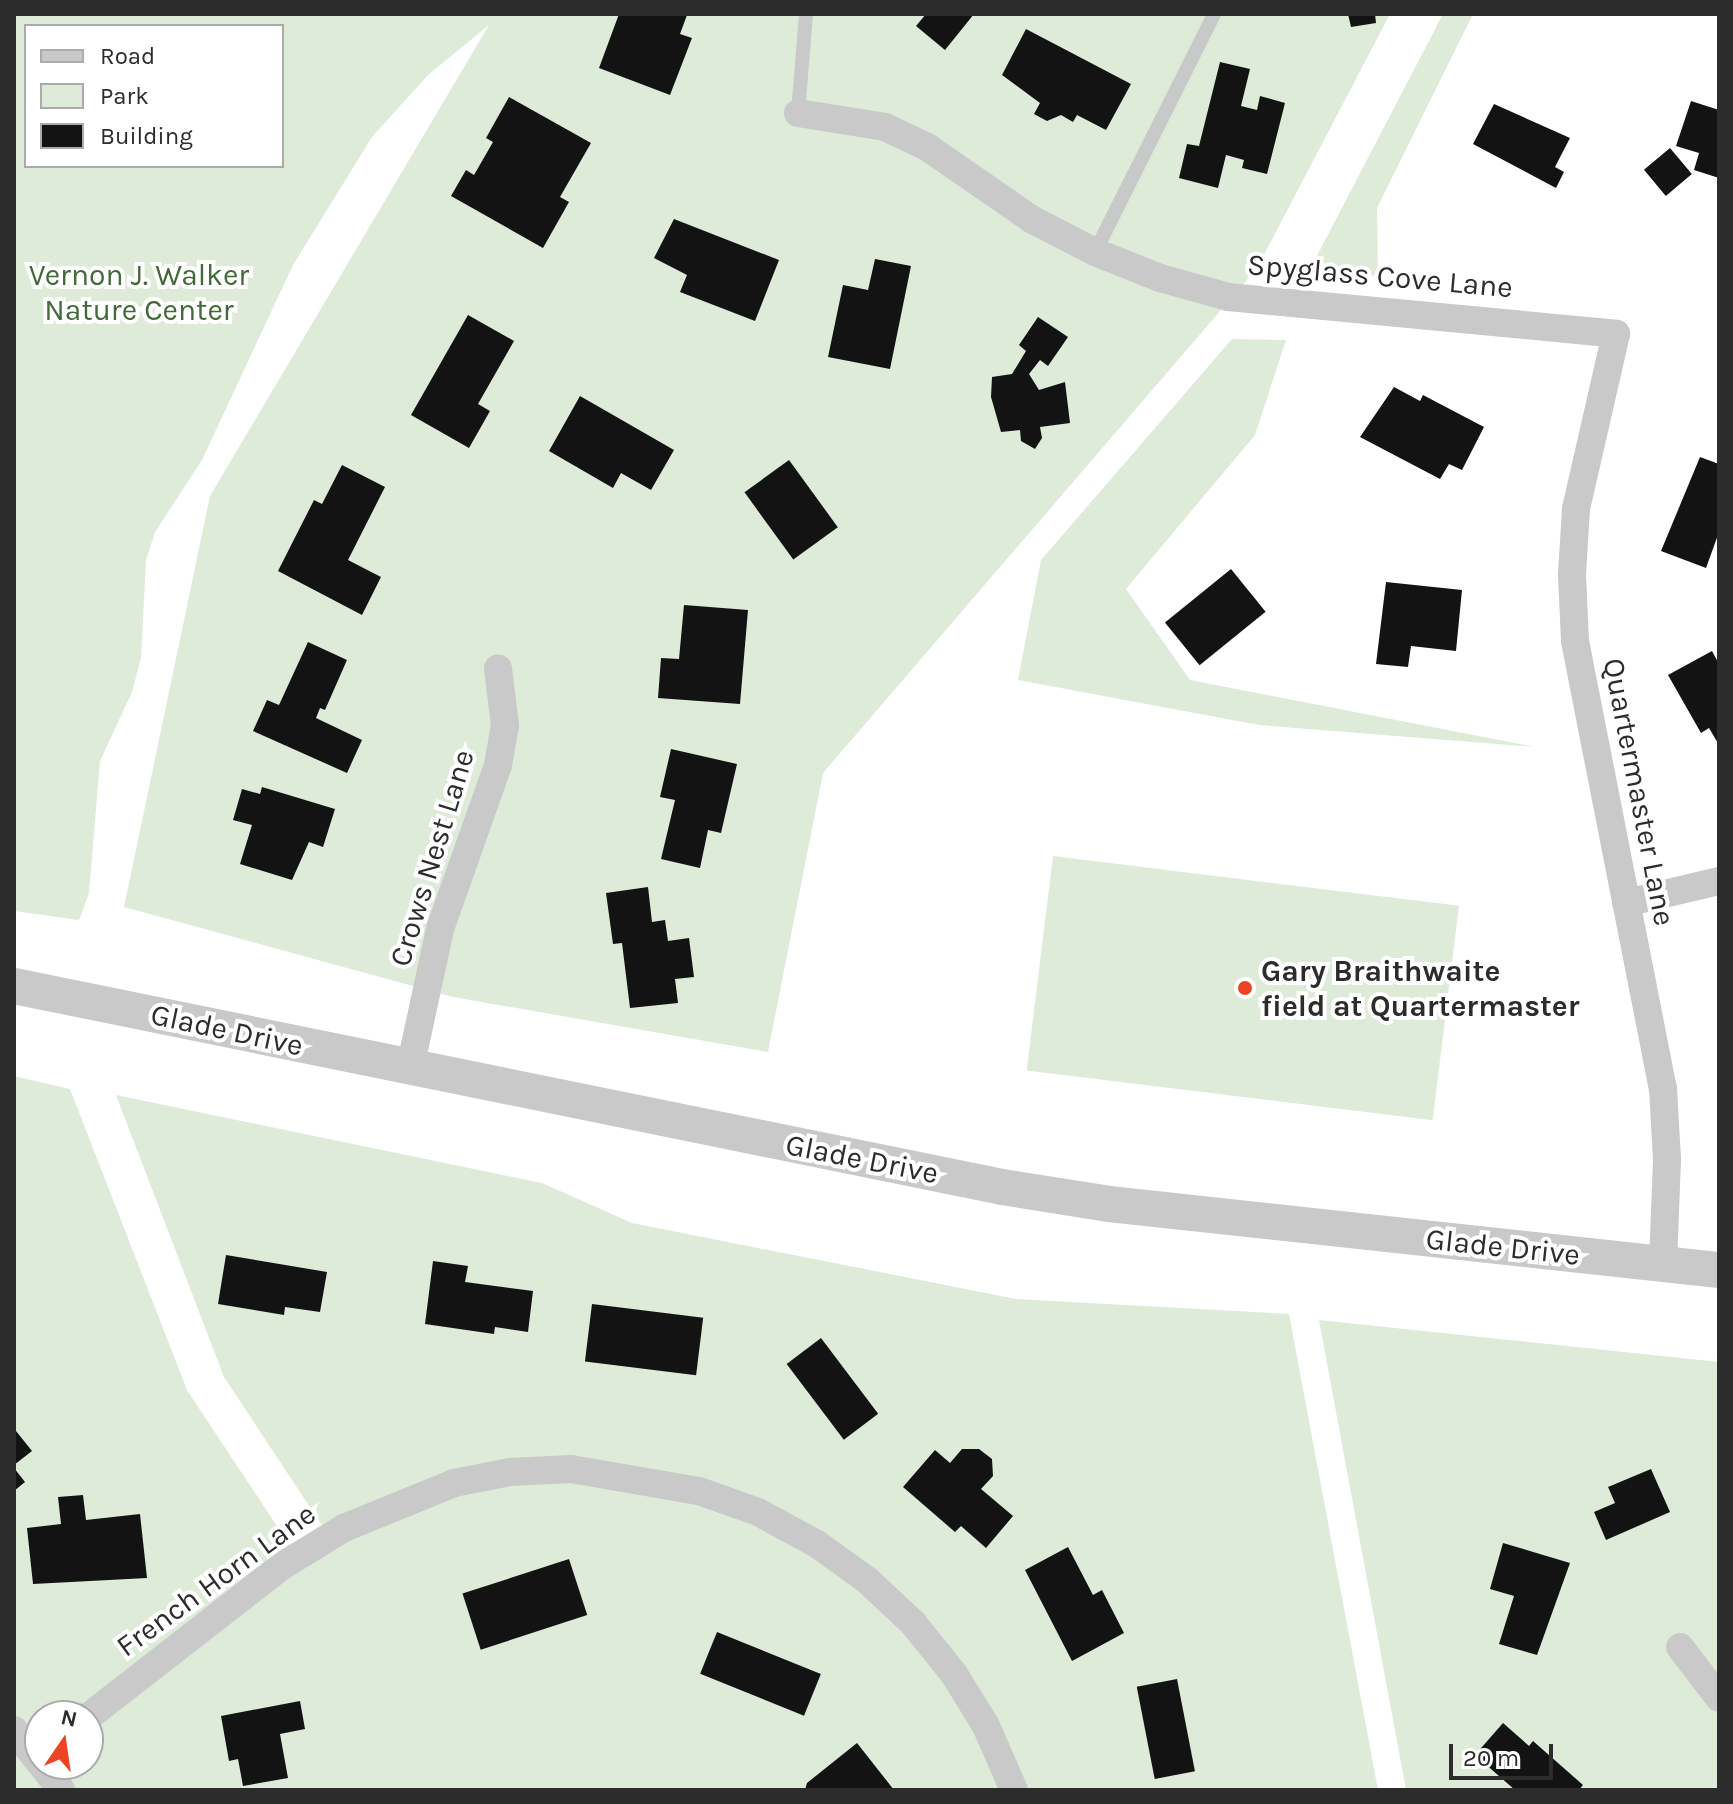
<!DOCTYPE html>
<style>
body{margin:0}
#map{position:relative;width:1733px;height:1804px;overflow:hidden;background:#fff;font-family:Karla,sans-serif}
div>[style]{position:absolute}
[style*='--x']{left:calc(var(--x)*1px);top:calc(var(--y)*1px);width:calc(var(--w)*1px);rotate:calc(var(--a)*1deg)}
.green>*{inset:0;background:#ddebd8;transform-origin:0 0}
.building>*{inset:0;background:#131313;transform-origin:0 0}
.service>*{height:14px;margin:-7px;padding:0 7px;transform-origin:7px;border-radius:7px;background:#c9c9c9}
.minor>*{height:28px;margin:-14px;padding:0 14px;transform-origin:14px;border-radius:14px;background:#c9c9c9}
.tertiary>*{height:36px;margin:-18px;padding:0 18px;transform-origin:18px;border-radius:18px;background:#c9c9c9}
.dots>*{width:22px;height:22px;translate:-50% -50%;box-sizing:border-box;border:4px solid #fff;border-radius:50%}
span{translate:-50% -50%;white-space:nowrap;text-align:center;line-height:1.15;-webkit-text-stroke:8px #fff;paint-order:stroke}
.park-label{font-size:30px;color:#436938}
.street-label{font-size:30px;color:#2c2c2c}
.poi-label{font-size:30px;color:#2c2c2c;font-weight:700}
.left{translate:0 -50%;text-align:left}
.frame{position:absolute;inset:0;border:16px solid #2c2c2c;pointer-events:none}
.legend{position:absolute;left:24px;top:24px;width:260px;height:144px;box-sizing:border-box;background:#fff;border:2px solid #ababab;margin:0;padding:10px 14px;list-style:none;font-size:24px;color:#2c2c2c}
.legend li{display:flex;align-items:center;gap:16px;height:40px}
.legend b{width:40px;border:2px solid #ababab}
.north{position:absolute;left:24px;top:1700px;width:80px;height:80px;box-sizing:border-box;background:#fff;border:2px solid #ababab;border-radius:50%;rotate:13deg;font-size:22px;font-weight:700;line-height:32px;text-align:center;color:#2c2c2c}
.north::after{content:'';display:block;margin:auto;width:28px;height:36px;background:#ed4524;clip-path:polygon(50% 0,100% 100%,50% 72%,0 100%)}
.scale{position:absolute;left:1449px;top:1744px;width:104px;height:36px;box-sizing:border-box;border:4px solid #2c2c2c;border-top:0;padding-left:10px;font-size:24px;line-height:28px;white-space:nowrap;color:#2c2c2c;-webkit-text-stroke:6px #fff;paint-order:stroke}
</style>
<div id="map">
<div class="green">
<i style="clip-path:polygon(evenodd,14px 14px,1390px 14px,1257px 268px,823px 773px,768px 1052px,453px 997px,124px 907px,210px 496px,489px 25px,428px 75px,372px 137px,293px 265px,202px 460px,155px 532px,146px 560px,141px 658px,132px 692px,100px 761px,89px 893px,79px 920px,14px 911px,14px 14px,26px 26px,282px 26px,282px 166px,26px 166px,26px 26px)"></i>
<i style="clip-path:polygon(1443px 14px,1473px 14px,1377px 208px,1378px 276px,1309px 271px)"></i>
<i style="clip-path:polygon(1232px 339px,1286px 340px,1255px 435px,1126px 589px,1190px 680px,1535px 747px,1259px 725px,1018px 680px,1041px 560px)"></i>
<i style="left:1053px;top:856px;width:409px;height:216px;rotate:7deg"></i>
<i style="clip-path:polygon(evenodd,14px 1076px,70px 1089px,187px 1390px,304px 1567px,329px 1536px,224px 1377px,116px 1095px,542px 1183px,632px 1223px,1016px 1299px,1289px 1314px,1378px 1790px,14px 1790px,14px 1076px,40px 1716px,88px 1716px,88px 1764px,40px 1764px,40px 1716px)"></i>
<i style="clip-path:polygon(1319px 1320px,1719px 1362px,1719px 1790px,1406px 1790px)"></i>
</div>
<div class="building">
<i style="clip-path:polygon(619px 14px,687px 15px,680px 34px,692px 38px,670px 95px,599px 68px)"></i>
<i style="clip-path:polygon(926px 14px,974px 14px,945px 50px,916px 26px)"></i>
<i style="clip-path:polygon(1348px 14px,1375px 14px,1376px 23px,1351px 27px)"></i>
<i style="clip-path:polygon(1026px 29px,1131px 84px,1106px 130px,1077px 115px,1073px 122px,1061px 115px,1047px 121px,1034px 114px,1040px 103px,1002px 75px)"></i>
<i style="clip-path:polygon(1220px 62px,1250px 69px,1241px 106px,1257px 110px,1260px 96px,1285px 103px,1267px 174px,1242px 168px,1244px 160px,1226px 155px,1218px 188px,1179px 178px,1187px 144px,1199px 146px)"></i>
<i style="clip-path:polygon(509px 97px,591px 143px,560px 197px,569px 202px,543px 248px,451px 196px,466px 170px,474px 175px,493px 142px,486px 138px)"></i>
<i style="clip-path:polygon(1691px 101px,1719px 110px,1719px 178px,1694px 170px,1699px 153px,1676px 146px)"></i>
<i style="clip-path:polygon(1494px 104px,1570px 138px,1555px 167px,1564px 172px,1556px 188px,1473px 144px)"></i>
<i style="left:1670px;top:148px;width:34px;height:34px;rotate:50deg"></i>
<i style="clip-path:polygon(674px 219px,779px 260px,755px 321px,680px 292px,687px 275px,654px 258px)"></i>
<i style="clip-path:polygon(875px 259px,911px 266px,890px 369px,828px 357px,843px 285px,868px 290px)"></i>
<i style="clip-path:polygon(468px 315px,514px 341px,478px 404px,490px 411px,469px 448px,411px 415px)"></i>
<i style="clip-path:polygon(1038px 317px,1068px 337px,1048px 366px,1040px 360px,1029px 374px,1039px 390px,1065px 382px,1070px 423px,1040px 427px,1042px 438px,1035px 449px,1021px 441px,1020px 430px,1001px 432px,991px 397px,992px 377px,1012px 374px,1026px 351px,1019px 345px)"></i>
<i style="clip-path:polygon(1394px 387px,1420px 401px,1423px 395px,1484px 427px,1462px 470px,1449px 464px,1440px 479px,1360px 437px)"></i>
<i style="clip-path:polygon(580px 396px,674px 450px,651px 490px,621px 473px,613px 488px,549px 451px)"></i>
<i style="clip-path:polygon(1700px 457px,1719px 464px,1719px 532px,1706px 568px,1661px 551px)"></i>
<i style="left:789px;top:460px;width:83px;height:55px;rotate:54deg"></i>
<i style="clip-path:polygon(342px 465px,385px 487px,348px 560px,381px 577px,362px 615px,278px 571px,314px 500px,322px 504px)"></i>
<i style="left:1231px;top:569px;width:55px;height:85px;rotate:51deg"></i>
<i style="clip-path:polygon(1386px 582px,1462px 590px,1456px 651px,1411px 646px,1408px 667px,1376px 664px)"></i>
<i style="clip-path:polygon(684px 605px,748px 610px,740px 704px,658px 698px,661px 658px,679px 659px)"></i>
<i style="clip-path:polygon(308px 642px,347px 660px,325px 710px,320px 708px,316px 718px,362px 740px,347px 773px,253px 731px,267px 700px,279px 705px)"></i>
<i style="clip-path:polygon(1712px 651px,1719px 664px,1719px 745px,1709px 728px,1701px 733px,1668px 675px)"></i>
<i style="clip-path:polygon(671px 749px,737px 764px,721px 833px,708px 830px,700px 868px,661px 859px,675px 800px,660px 797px)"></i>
<i style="clip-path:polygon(262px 787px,335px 809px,323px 847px,309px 842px,292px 880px,240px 864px,252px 825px,233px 820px,242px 789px,260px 794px)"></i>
<i style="clip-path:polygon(648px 887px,652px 922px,665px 920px,668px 941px,689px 938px,694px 977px,675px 979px,678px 1003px,630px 1008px,622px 943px,613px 944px,606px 893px)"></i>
<i style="clip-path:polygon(226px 1255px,327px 1272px,320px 1312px,285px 1307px,284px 1315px,218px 1304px)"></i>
<i style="clip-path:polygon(433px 1261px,468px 1266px,465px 1282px,533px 1291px,528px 1332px,495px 1327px,494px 1334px,425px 1324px)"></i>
<i style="left:592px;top:1304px;width:112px;height:58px;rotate:7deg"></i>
<i style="left:821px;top:1338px;width:95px;height:43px;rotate:53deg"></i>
<i style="clip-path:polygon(16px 1431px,32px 1451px,14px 1465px,14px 1433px)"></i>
<i style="clip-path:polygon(962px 1449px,979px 1449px,992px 1459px,993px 1476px,981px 1489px,1013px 1516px,986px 1548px,961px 1526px,955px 1532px,903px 1487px,935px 1450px,950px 1463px)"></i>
<i style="clip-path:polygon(14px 1468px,25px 1482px,14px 1491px)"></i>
<i style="clip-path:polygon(1651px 1469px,1670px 1512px,1606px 1540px,1594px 1512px,1615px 1503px,1608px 1487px)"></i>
<i style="clip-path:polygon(83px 1495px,86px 1520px,140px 1514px,147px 1578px,33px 1584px,27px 1528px,61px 1524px,58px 1497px)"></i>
<i style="clip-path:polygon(1503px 1543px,1570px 1563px,1537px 1655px,1499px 1644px,1514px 1596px,1490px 1589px)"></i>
<i style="clip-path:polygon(1068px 1547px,1093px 1595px,1102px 1590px,1124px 1633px,1072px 1661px,1025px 1570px)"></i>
<i style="left:569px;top:1559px;width:59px;height:112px;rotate:72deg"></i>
<i style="left:717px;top:1632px;width:112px;height:45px;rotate:22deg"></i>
<i style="left:1177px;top:1679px;width:94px;height:41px;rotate:79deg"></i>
<i style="clip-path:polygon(300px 1701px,305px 1729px,280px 1734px,288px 1778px,243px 1786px,238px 1759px,229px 1761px,221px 1716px)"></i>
<i style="clip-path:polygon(1503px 1723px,1529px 1746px,1533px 1741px,1583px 1785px,1579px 1790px,1515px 1790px,1475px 1755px)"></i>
<i style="clip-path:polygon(857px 1743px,894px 1790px,805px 1790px,807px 1783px)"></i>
</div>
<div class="service">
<i style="--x:798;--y:113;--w:99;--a:-85.4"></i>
<i style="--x:1095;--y:252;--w:266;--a:-63.4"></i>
</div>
<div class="minor">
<i style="--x:798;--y:113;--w:88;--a:9.1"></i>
<i style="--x:885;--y:127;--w:47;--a:25.5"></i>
<i style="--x:927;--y:147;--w:129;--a:34.6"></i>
<i style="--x:1033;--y:220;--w:70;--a:27.3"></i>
<i style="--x:1095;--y:252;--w:70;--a:21.8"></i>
<i style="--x:1160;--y:278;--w:71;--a:15.6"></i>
<i style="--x:1228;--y:297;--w:390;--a:5.4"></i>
<i style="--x:1616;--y:334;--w:180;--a:102.9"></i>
<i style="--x:1576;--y:509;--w:66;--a:93.5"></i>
<i style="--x:1572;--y:575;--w:66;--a:87.4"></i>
<i style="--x:1575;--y:641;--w:456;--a:78.9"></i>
<i style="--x:1663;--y:1088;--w:72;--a:86.8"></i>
<i style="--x:1667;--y:1160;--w:105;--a:92.2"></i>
<i style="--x:1626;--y:903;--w:96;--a:-13.3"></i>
<i style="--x:410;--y:1068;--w:142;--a:-77.8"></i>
<i style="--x:440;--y:929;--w:174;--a:-70.5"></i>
<i style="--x:498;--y:765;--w:40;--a:-80"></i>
<i style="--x:505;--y:726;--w:58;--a:-96.9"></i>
<i style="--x:1680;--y:1647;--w:64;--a:52.6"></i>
<i style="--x:88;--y:1717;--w:246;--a:-37.9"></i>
<i style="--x:282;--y:1566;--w:73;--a:-31.5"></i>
<i style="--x:344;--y:1528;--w:119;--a:-22.2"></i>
<i style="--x:454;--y:1483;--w:57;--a:-11.1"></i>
<i style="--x:510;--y:1472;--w:61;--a:-2.8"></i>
<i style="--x:571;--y:1469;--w:130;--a:9.8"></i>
<i style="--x:699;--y:1491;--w:63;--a:19.6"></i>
<i style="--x:758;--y:1512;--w:67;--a:28.5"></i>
<i style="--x:817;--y:1544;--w:62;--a:35.8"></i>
<i style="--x:867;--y:1580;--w:63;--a:43.1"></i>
<i style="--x:913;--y:1623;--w:65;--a:51.2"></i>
<i style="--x:954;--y:1674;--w:61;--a:58.4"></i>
<i style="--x:986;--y:1726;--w:70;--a:66.4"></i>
<i style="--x:14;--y:1730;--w:42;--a:51.8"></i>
<i style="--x:41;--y:1764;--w:33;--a:52"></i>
</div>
<div class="tertiary">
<i style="--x:14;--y:986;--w:1008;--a:11.5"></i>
<i style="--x:1002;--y:1187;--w:108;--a:9"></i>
<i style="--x:1109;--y:1204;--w:614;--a:6.18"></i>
</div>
<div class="dots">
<i style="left:1245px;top:988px;background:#ed4524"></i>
</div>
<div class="park-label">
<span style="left:139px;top:292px">Vernon J. Walker<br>Nature Center</span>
</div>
<div class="street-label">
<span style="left:1380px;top:276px;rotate:5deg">Spyglass Cove Lane</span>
<span style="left:1639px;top:792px;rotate:79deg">Quartermaster Lane</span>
<span style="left:432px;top:858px;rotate:-73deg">Crows Nest Lane</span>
<span style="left:227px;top:1030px;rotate:12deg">Glade Drive</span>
<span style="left:862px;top:1159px;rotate:11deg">Glade Drive</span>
<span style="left:1503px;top:1247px;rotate:6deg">Glade Drive</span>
<span style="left:216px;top:1580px;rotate:-36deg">French Horn Lane</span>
</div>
<div class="poi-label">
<span class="left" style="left:1261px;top:988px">Gary Braithwaite<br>field at Quartermaster</span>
</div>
<div class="frame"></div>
<ul class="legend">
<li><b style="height:10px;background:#c9c9c9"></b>Road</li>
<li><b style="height:22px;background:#ddebd8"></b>Park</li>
<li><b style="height:22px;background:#131313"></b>Building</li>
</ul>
<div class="north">N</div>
<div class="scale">20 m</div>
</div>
